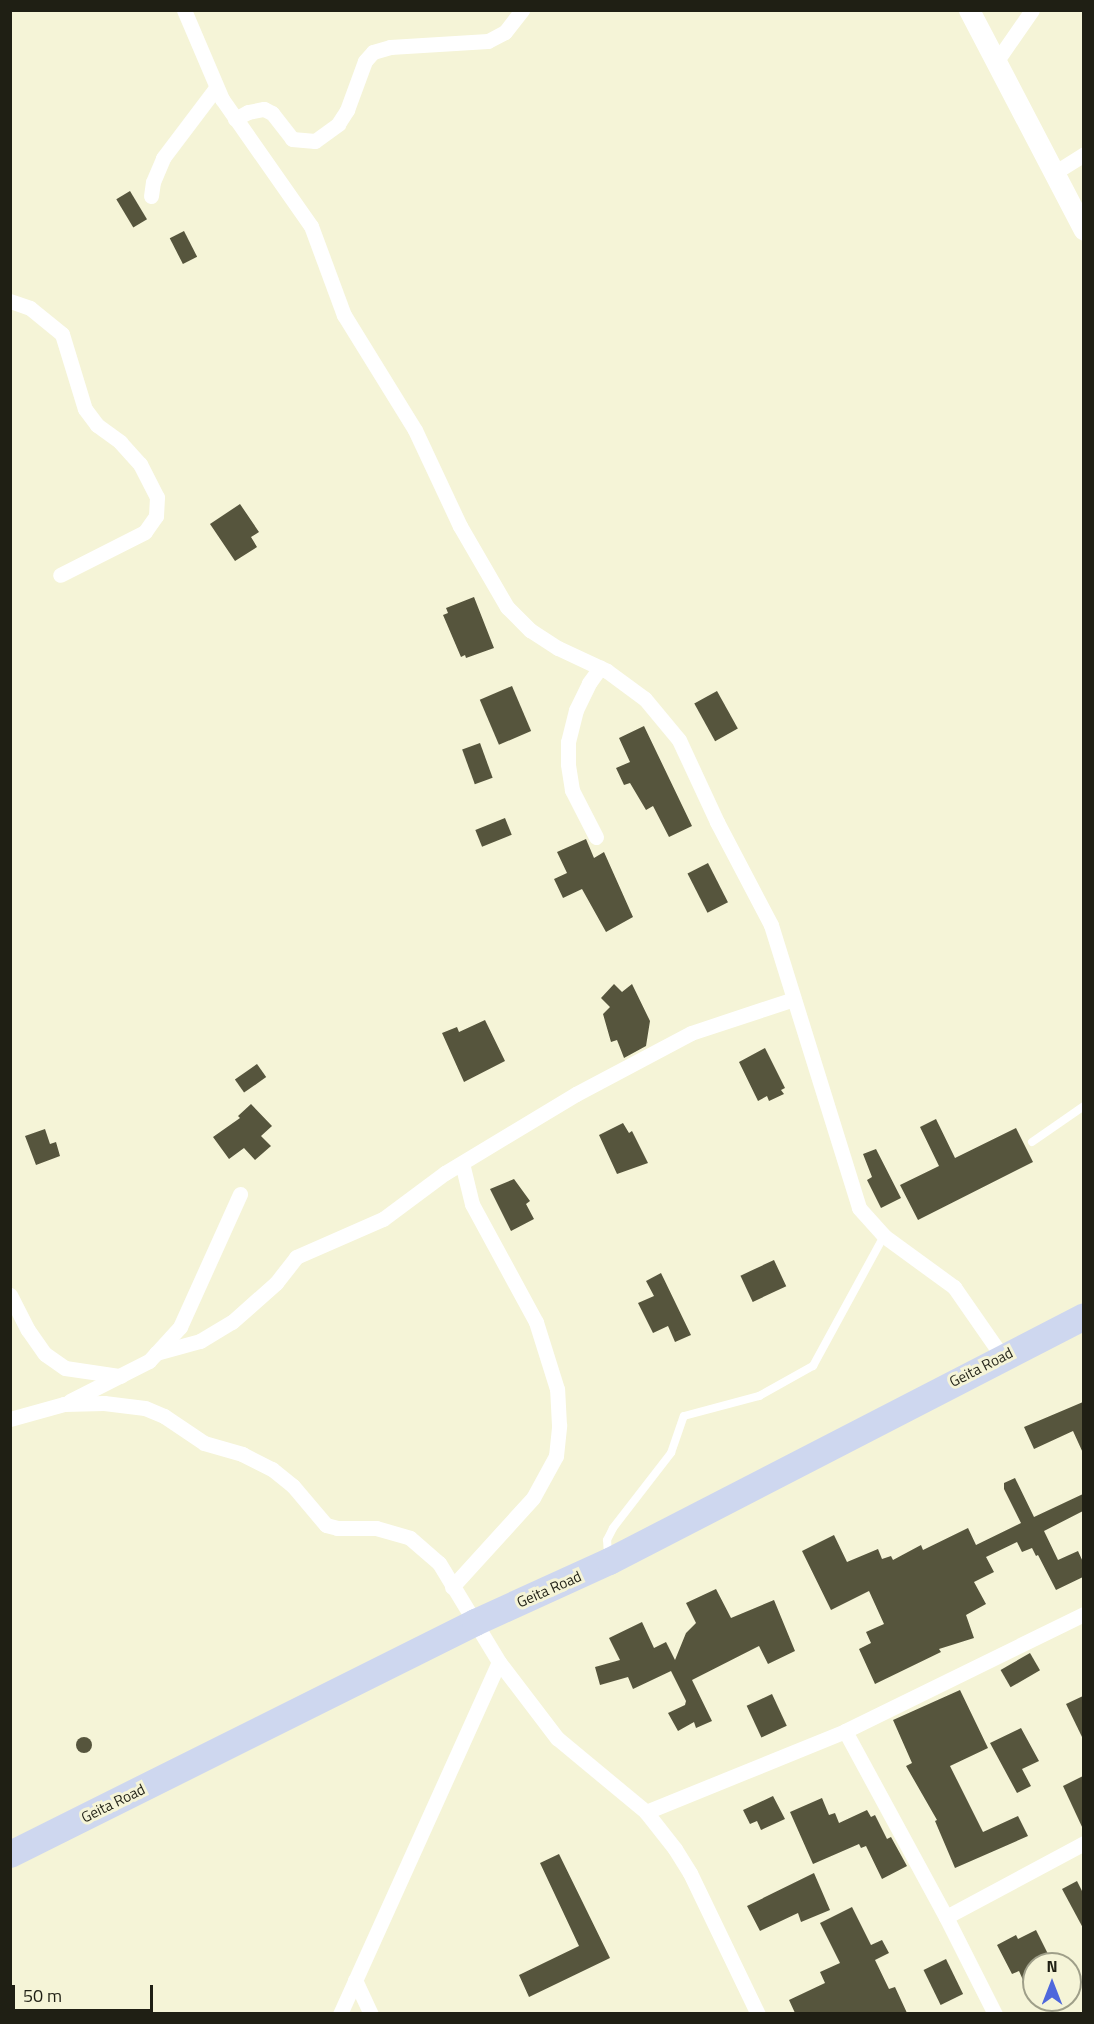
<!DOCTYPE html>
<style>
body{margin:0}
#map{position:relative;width:1094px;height:2024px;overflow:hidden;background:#f5f4d7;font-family:"Titillium Web",sans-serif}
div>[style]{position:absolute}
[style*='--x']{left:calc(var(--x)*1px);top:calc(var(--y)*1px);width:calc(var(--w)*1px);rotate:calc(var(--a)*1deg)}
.building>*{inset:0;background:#56553d;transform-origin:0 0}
.round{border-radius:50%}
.lane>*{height:8px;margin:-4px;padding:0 4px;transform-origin:4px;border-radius:4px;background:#fff}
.street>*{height:15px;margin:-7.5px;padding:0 7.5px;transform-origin:7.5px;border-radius:7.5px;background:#fff}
.secondary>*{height:21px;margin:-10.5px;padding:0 10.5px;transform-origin:10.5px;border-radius:10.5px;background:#fff}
.highway>*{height:27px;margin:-13.5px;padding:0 13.5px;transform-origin:13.5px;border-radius:13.5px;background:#ced7ef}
span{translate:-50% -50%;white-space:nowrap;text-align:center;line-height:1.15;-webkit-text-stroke:6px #f5f4d7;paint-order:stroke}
.street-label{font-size:15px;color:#1f1f14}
.frame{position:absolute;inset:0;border:12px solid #1f1f14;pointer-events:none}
.north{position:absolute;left:1022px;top:1952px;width:60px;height:60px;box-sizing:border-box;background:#f5f4d7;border:2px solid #9f9f89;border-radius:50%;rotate:0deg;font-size:16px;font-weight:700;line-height:24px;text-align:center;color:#1f1f14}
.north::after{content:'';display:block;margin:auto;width:21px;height:27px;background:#4e67dc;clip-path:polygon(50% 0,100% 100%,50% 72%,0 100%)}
.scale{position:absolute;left:12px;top:1985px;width:141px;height:27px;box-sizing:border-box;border:3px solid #1f1f14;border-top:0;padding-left:8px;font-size:18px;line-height:21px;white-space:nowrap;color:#1f1f14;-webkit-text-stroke:4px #f5f4d7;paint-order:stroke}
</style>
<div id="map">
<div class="building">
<i style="left:130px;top:191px;width:33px;height:16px;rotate:59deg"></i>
<i style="left:184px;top:231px;width:29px;height:16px;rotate:63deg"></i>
<i style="clip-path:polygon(240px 504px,259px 532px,251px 537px,257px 547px,235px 561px,210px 524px)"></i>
<i style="clip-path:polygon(474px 597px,494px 648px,466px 658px,465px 655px,461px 657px,443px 615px,448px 613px,446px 608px)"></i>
<i style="left:512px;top:686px;width:49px;height:35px;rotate:67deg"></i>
<i style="left:717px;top:691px;width:43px;height:26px;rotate:61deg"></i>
<i style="clip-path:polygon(644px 726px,692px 826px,669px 837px,653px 806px,646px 810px,630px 783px,624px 785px,616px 768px,630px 762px,619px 738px)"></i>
<i style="left:480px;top:743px;width:37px;height:19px;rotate:70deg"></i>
<i style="left:505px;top:818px;width:18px;height:32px;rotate:68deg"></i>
<i style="clip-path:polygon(586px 839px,594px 858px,604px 852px,633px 917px,606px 932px,582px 889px,563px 898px,554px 879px,567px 873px,557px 852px)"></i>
<i style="left:708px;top:863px;width:44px;height:23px;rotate:63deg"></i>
<i style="clip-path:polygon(614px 984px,622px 992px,632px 984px,650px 1021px,646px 1046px,624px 1058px,617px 1040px,611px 1042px,603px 1014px,610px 1007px,601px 998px)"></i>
<i style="clip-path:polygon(485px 1020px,505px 1061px,464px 1082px,442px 1033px,457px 1027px,459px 1032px)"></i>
<i style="clip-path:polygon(765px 1048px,785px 1088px,781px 1090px,784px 1094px,769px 1101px,767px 1096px,758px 1101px,739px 1062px)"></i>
<i style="left:257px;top:1064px;width:16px;height:27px;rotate:55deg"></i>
<i style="clip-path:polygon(251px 1104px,272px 1126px,261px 1136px,271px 1146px,255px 1160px,244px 1148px,229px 1159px,213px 1137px,240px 1118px,238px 1116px)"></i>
<i style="clip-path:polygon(936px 1119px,955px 1158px,1016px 1128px,1033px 1162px,918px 1220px,900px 1185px,939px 1166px,920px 1127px)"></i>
<i style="clip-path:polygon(623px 1123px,629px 1133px,632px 1131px,648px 1163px,617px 1174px,599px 1135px)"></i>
<i style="clip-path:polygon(45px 1129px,50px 1144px,56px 1142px,60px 1156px,36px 1165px,25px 1136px)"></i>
<i style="clip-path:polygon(876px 1149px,901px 1198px,881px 1208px,867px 1180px,872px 1177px,863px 1154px)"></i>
<i style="clip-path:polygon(514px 1179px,530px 1201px,526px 1204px,534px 1219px,511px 1231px,490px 1189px)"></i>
<i style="left:774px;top:1260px;width:29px;height:37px;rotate:65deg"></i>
<i style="clip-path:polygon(661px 1273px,691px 1335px,675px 1342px,668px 1326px,653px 1333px,638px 1303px,654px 1296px,646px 1281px)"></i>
<i style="clip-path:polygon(1083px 1402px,1083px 1453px,1073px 1431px,1034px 1449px,1024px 1427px)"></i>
<i style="clip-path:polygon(1015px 1478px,1034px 1517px,1083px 1494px,1083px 1511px,1044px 1531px,1058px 1560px,1078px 1551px,1083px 1562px,1083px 1577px,1056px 1590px,1038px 1555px,1036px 1556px,1032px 1548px,1022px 1552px,1017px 1542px,986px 1557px,994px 1572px,974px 1582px,986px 1604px,966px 1615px,974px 1638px,939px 1649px,941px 1652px,875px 1684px,859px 1649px,871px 1643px,866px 1632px,884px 1624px,869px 1591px,831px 1610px,802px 1551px,834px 1535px,847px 1562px,878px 1549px,882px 1559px,891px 1556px,893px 1560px,921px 1545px,923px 1550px,968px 1528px,976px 1545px,1021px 1523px,1004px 1489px,1004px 1483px)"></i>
<i style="clip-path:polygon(716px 1589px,731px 1618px,774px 1600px,795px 1651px,768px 1664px,759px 1646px,692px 1680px,712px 1721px,696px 1728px,694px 1722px,678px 1731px,668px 1713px,685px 1705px,686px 1701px,671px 1671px,633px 1689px,628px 1677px,600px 1685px,595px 1667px,620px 1660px,609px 1638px,642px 1622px,654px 1648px,666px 1642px,675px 1660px,686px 1633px,696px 1623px,686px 1603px)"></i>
<i style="left:1030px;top:1653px;width:20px;height:34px;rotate:60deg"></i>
<i style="clip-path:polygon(960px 1690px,988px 1748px,950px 1766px,983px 1832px,1018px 1816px,1028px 1836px,955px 1868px,935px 1821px,937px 1820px,906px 1766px,912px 1763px,893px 1720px)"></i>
<i style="left:772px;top:1694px;width:35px;height:28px;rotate:65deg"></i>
<i style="clip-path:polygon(1083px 1696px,1083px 1739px,1066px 1704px)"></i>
<i style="clip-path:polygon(1021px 1728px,1039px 1761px,1022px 1769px,1031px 1786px,1017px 1793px,990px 1743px)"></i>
<i class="round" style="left:76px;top:1737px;width:16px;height:16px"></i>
<i style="clip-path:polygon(1083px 1776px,1083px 1829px,1063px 1786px)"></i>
<i style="clip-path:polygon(773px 1796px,785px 1819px,761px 1830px,757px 1821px,750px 1824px,743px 1810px)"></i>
<i style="clip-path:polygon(822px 1798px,829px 1815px,835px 1813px,839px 1823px,867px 1810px,871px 1817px,875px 1815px,887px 1839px,891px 1837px,907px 1866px,882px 1879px,866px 1846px,861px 1848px,859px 1844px,813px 1864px,790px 1812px)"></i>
<i style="clip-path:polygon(559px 1854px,610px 1958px,529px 1997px,519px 1975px,579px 1946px,540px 1863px)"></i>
<i style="clip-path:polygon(814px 1873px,830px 1910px,801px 1922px,798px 1913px,760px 1931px,747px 1906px)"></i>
<i style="clip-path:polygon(1077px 1881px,1083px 1893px,1083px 1928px,1062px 1889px)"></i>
<i style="clip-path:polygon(852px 1907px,871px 1945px,882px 1940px,889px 1953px,875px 1960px,889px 1989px,895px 1987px,907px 2013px,795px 2013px,789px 2000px,825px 1983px,820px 1972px,840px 1963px,820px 1923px)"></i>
<i style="clip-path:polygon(1036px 1930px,1049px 1956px,1034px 1963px,1034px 2005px,1019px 1971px,1012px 1974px,997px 1945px,1016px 1935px,1018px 1939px)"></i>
<i style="left:946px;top:1959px;width:39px;height:25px;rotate:64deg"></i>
</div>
<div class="lane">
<i style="--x:1032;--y:1142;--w:63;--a:-34.7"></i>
<i style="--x:608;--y:1557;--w:17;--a:-93"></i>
<i style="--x:607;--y:1540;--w:13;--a:-63"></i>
<i style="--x:613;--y:1528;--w:95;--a:-52.3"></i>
<i style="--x:671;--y:1453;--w:39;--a:-71"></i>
<i style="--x:684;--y:1416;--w:78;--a:-14.9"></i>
<i style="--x:759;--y:1396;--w:62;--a:-29.1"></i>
<i style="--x:813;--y:1366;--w:148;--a:-61.4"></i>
</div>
<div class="street">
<i style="--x:184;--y:10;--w:97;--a:66.9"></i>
<i style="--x:222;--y:99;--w:155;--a:55"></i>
<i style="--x:311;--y:226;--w:95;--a:69.7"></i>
<i style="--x:344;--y:315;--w:135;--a:58.3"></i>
<i style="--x:415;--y:430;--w:106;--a:64.9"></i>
<i style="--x:460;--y:526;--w:94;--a:59.9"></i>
<i style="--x:507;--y:607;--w:33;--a:45"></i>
<i style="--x:530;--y:630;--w:33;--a:33"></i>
<i style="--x:558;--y:648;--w:54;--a:25.1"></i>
<i style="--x:607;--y:671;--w:47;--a:36.4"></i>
<i style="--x:645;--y:699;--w:53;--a:50.3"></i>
<i style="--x:679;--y:740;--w:90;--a:65.1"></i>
<i style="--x:717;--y:822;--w:116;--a:62.3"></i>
<i style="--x:771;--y:925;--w:296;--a:72.7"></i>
<i style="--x:859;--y:1208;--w:38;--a:48"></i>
<i style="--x:884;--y:1236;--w:87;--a:36.1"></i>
<i style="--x:954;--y:1287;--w:84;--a:55.2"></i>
<i style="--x:996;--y:62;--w:63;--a:-55.3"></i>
<i style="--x:235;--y:119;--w:15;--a:-28"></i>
<i style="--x:248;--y:112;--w:16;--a:-11"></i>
<i style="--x:264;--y:109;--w:9;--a:27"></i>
<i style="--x:272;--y:113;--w:33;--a:52"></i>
<i style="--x:292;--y:139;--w:23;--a:5"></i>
<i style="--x:315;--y:141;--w:29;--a:-36"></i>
<i style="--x:338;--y:124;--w:17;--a:-57"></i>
<i style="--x:347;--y:110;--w:52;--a:-69.8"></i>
<i style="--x:365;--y:61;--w:12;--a:-48"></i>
<i style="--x:373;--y:52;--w:18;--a:-16"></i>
<i style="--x:390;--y:47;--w:98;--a:-3.5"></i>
<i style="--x:488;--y:41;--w:19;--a:-28"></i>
<i style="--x:505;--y:32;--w:28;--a:-52"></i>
<i style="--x:1054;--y:173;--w:36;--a:-32"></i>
<i style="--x:151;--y:196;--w:14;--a:-82"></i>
<i style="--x:153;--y:182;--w:26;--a:-67"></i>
<i style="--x:163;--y:158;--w:88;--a:-52.9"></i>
<i style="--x:10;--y:301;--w:21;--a:19"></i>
<i style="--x:30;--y:308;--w:41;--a:39.1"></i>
<i style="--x:62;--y:334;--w:78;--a:73"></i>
<i style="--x:85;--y:409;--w:20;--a:53"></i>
<i style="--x:97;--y:425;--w:29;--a:36"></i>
<i style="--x:120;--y:442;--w:30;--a:48"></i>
<i style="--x:140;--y:464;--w:37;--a:63"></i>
<i style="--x:157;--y:497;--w:19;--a:93"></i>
<i style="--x:156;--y:516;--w:19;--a:125"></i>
<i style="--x:145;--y:532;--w:95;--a:153.2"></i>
<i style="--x:596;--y:837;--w:53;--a:-117.1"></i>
<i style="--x:572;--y:790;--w:26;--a:-99"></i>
<i style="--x:568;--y:764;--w:22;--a:-90"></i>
<i style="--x:568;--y:742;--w:33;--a:-76"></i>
<i style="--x:576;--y:710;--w:30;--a:-64"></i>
<i style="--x:589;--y:683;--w:19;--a:-54"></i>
<i style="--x:10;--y:1295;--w:39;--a:63"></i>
<i style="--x:28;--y:1330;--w:29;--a:55"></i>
<i style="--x:45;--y:1354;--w:24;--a:35"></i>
<i style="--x:65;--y:1368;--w:56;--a:8.3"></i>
<i style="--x:156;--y:1353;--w:46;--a:-15.3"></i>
<i style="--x:200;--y:1341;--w:37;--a:-31"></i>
<i style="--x:232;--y:1322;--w:59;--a:-41.6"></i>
<i style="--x:276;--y:1283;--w:33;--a:-52"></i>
<i style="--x:296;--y:1257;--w:95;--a:-23.6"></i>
<i style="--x:383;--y:1219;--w:77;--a:-36.6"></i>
<i style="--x:445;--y:1173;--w:153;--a:-31.1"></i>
<i style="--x:576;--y:1094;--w:130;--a:-27.9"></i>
<i style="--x:691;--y:1033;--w:108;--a:-18.3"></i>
<i style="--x:70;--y:1401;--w:89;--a:-26.9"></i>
<i style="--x:149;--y:1361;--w:46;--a:-47.6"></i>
<i style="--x:180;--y:1327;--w:146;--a:-65.7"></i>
<i style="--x:10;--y:1419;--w:56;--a:-15.5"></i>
<i style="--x:64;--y:1404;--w:40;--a:-1.4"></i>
<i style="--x:104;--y:1403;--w:41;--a:7"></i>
<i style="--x:145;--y:1408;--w:21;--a:23"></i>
<i style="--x:164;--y:1416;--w:48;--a:34"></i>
<i style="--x:204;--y:1443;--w:40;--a:16"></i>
<i style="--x:242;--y:1454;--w:34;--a:27"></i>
<i style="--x:272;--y:1469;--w:27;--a:39"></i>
<i style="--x:293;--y:1486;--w:51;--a:49.8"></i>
<i style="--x:326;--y:1525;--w:11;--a:15"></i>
<i style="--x:337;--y:1528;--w:39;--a:0"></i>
<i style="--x:376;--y:1528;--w:35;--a:16"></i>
<i style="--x:410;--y:1538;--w:38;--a:41"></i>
<i style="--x:439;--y:1563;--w:116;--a:58.8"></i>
<i style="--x:499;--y:1662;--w:96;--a:52.7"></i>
<i style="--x:557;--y:1738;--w:116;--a:39.7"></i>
<i style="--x:646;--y:1812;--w:47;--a:51.9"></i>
<i style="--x:675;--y:1849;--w:28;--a:58"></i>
<i style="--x:690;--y:1873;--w:157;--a:64.3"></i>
<i style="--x:452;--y:1587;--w:120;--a:-47.7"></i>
<i style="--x:533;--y:1498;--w:48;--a:-61.3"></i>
<i style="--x:556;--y:1456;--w:31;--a:-84"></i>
<i style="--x:559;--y:1425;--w:36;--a:-93"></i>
<i style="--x:557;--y:1389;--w:70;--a:-107.4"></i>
<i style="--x:536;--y:1322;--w:134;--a:-118.5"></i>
<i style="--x:472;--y:1204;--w:42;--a:-103.7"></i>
<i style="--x:845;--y:1731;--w:212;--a:61.5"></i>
<i style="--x:946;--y:1917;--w:109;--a:63.2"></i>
<i style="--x:646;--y:1812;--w:215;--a:-22.1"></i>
<i style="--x:845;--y:1731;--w:266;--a:-26.1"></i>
<i style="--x:946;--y:1917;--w:157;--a:-28.2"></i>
<i style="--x:355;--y:1980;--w:38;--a:65"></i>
<i style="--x:340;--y:2014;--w:386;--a:-65.7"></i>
</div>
<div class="secondary">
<i style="--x:969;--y:10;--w:248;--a:62.4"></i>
</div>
<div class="highway">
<i style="--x:10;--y:1854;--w:520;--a:-26.52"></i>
<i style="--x:475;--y:1622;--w:147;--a:-24.5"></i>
<i style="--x:609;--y:1561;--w:534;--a:-27.28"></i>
</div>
<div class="street-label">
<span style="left:981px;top:1367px;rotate:-27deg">Geita Road</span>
<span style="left:549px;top:1589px;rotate:-24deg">Geita Road</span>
<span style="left:113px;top:1803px;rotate:-26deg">Geita Road</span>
</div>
<div class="frame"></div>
<div class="north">N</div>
<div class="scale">50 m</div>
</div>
